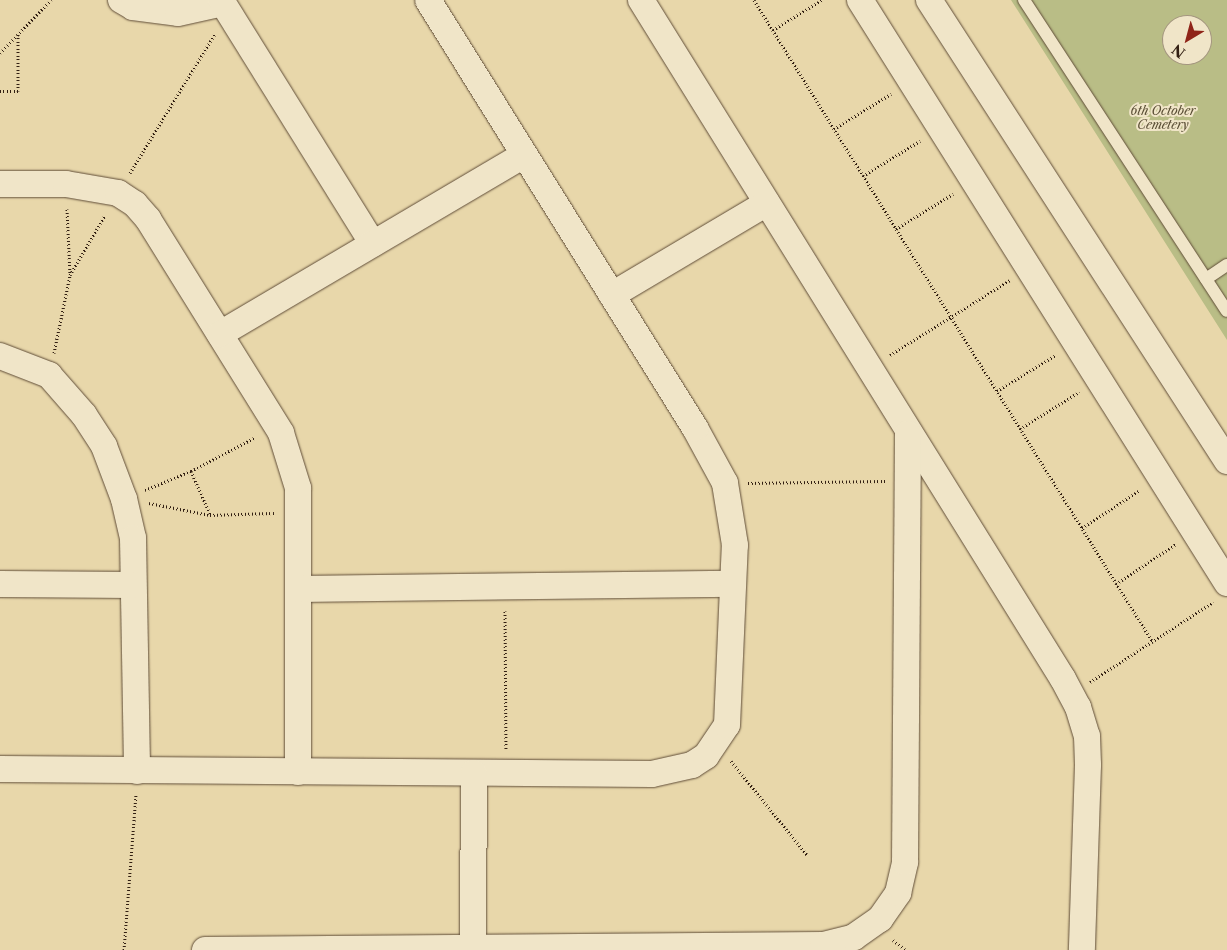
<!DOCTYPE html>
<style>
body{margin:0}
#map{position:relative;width:1227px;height:950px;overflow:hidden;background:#e8d7aa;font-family:"Libre Caslon Text",serif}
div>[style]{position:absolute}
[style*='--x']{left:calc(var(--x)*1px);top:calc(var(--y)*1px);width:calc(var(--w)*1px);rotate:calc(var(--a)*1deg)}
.green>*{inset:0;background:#b9bd86}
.path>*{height:3px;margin-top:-1.5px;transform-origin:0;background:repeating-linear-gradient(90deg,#321f12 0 1px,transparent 0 3.5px)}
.roads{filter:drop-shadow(0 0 1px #604d38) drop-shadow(0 0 1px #604d38)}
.service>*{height:12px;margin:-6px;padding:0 6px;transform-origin:6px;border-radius:6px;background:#f0e5c8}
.minor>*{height:26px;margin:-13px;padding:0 13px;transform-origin:13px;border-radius:13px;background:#f0e5c8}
span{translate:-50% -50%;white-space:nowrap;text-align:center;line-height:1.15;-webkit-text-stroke:4px #f0e5c8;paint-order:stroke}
.park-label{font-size:12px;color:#5a4e35;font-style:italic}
.north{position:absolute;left:1162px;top:15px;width:50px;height:50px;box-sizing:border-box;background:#f0e5c8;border:1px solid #a4967f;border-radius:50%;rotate:217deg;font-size:14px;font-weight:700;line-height:20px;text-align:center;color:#321f12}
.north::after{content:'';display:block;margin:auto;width:18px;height:22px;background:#8f2418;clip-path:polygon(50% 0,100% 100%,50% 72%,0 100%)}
</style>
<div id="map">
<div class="green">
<i style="clip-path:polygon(evenodd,1011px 0,1227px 0,1227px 340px,1011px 0,1172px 25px,1202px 25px,1202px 55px,1172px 55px,1172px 25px)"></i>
</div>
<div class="path">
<i style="--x:754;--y:0;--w:755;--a:58.16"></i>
<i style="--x:773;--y:30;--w:57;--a:-31.5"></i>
<i style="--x:0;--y:53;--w:74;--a:-46.1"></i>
<i style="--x:0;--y:91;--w:18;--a:0"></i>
<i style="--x:18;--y:91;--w:57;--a:-90"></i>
<i style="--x:834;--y:129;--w:67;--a:-31.6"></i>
<i style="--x:130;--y:173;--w:163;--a:-58.6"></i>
<i style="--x:863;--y:176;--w:67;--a:-31.6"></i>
<i style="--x:67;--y:209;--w:66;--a:87.4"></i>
<i style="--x:896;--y:229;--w:67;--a:-31.6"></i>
<i style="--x:54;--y:353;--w:80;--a:-78.4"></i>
<i style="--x:70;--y:275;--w:69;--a:-59.7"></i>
<i style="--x:890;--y:355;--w:142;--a:-32"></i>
<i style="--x:997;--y:391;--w:69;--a:-31.4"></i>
<i style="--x:1020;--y:429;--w:70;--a:-32.1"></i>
<i style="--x:191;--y:471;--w:47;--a:66.2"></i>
<i style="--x:748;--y:483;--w:137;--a:-0.8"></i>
<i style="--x:145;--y:490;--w:50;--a:-22.4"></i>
<i style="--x:191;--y:471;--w:73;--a:-27.6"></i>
<i style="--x:149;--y:503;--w:62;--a:11.1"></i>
<i style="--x:210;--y:515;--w:64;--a:-1.8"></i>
<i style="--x:1082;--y:528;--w:69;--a:-33.2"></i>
<i style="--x:1116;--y:584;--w:72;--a:-33.7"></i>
<i style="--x:505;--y:611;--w:139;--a:89.6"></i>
<i style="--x:1090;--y:682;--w:147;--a:-33"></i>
<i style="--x:731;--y:761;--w:122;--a:51"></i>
<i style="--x:893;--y:940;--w:16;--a:38"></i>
<i style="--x:124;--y:950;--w:156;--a:-85.6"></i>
</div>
<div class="roads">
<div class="service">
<i style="--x:1024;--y:0;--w:371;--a:56.9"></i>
<i style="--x:1206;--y:279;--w:25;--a:-34"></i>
</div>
<div class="minor">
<i style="--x:121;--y:0;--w:14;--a:30"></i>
<i style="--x:133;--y:7;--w:45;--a:7.6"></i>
<i style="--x:178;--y:13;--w:46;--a:-12.5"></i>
<i style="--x:221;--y:0;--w:287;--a:58.1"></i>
<i style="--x:641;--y:0;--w:799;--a:58.14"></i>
<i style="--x:1063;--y:679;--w:32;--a:62"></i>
<i style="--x:1078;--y:707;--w:30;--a:73"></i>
<i style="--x:1087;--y:736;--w:29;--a:88"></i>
<i style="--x:1088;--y:765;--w:185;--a:91.9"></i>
<i style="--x:860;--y:0;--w:689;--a:57.81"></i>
<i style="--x:929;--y:0;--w:549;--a:57.12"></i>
<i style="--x:0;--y:184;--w:66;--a:0"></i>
<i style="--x:66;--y:184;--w:53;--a:9.8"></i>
<i style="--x:118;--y:193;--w:20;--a:33"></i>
<i style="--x:135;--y:204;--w:20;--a:49"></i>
<i style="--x:148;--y:219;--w:252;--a:58.1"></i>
<i style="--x:281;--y:433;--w:58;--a:72.8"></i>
<i style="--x:298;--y:488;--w:284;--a:90"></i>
<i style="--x:612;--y:295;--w:180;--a:-30.7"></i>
<i style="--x:220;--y:334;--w:353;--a:-30.5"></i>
<i style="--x:0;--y:356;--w:53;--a:21.2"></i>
<i style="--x:49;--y:375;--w:53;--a:48.8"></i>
<i style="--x:84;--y:415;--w:37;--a:57"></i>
<i style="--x:104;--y:446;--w:57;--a:69.3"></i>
<i style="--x:124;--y:499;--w:40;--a:77"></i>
<i style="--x:133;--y:538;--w:233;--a:89"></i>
<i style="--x:0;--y:584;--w:133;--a:0.4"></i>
<i style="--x:298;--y:589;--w:435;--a:-0.7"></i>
<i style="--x:0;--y:769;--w:652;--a:0.44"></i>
<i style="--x:652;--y:774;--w:41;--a:-12.7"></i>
<i style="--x:692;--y:765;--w:17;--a:-33"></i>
<i style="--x:706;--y:756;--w:37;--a:-56"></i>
<i style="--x:727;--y:725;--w:180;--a:-87.5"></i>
<i style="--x:735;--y:545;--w:63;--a:-99.2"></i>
<i style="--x:725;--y:483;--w:63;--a:-118.6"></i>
<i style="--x:695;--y:428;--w:504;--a:-121.96"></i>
<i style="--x:473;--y:948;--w:175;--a:-89.7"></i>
<i style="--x:205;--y:950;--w:618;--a:-0.46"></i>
<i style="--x:823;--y:945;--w:32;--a:-14"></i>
<i style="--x:854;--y:937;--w:32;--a:-35"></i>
<i style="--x:880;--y:919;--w:32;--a:-55"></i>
<i style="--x:898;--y:893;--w:32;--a:-77"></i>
<i style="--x:905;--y:862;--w:428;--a:-89.6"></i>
</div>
</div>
<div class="park-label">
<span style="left:1163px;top:118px">6th October<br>Cemetery</span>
</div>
<div class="north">N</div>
</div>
